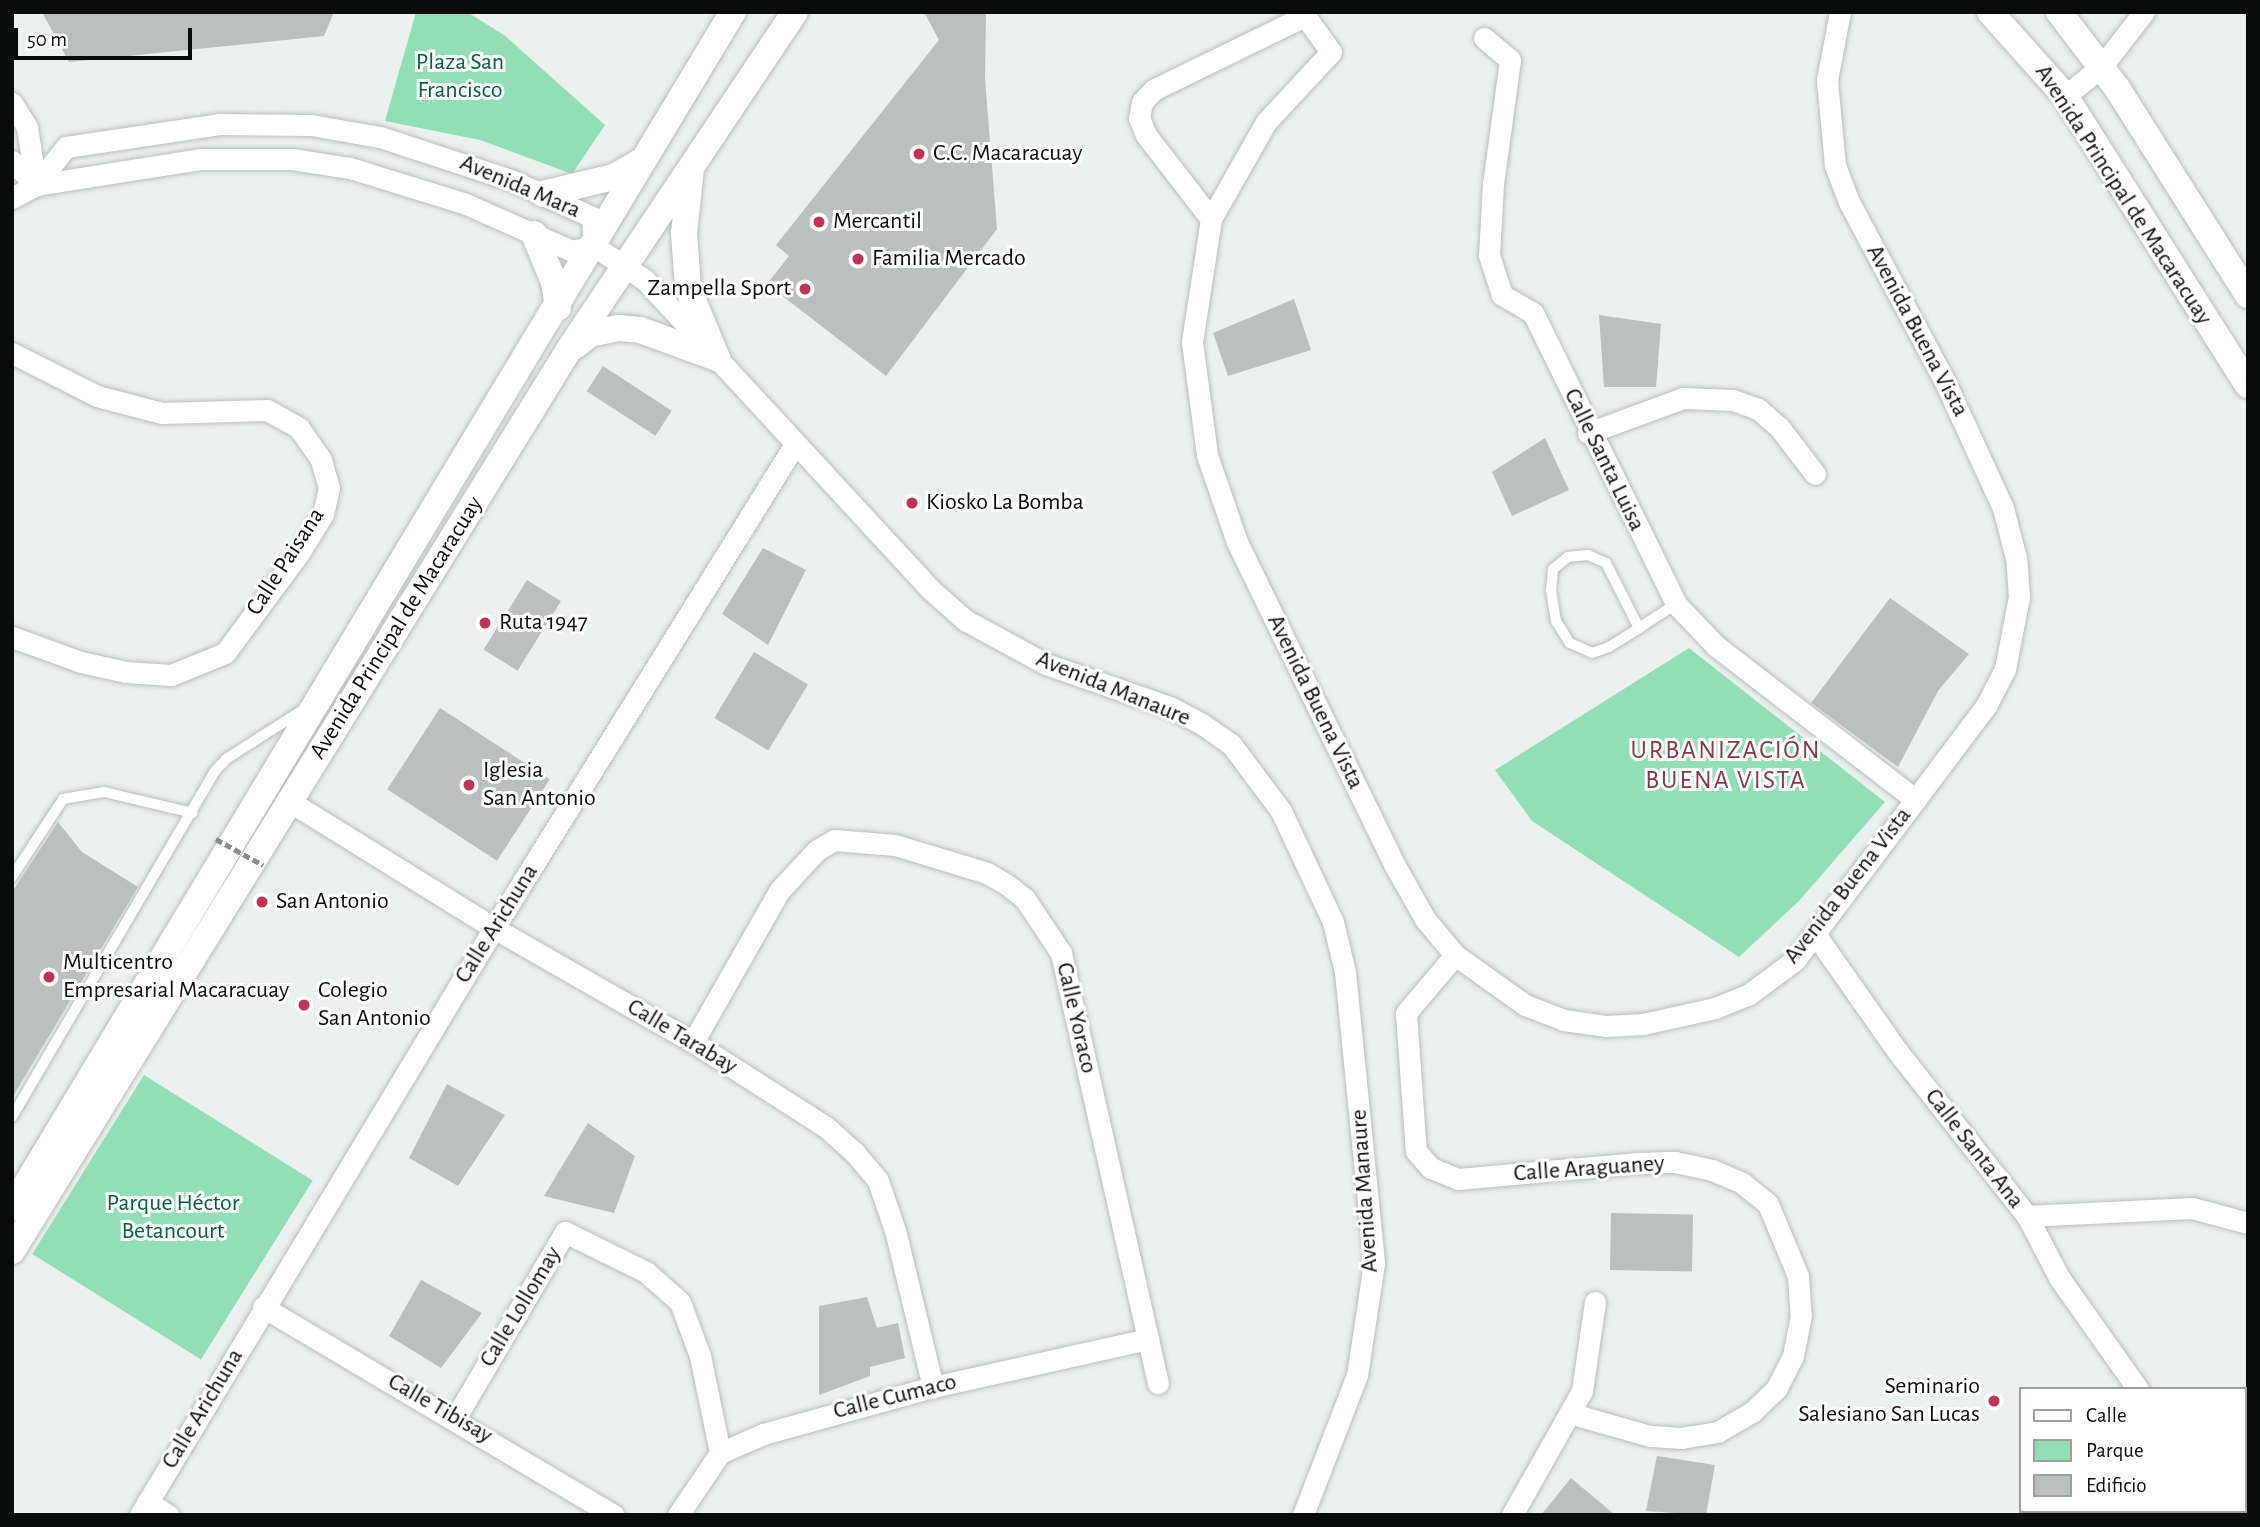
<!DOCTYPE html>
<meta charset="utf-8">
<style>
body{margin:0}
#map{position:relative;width:2260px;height:1527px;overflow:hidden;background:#ebf1ee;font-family:"Alegreya Sans",sans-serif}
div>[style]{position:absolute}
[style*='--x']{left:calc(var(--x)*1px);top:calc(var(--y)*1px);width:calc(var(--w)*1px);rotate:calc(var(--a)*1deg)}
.green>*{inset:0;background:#92dfb7;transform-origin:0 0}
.building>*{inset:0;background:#bac0bd;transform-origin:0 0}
.roads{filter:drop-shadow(0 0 2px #b9bfbc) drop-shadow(0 0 2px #b9bfbc)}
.service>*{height:10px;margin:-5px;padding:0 5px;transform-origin:5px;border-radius:5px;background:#fff}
.minor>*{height:21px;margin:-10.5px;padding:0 10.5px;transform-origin:10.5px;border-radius:10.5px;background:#fff}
.tertiary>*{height:26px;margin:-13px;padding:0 13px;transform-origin:13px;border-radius:13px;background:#fff}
.path-bridge>*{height:4.5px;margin-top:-2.25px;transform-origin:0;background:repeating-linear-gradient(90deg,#888c8a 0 7px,transparent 0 10.5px)}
.dots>*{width:19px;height:19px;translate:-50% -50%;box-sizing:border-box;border:4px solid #fff;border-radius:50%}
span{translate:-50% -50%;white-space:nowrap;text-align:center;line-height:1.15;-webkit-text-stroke:6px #fff;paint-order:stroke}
.park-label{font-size:24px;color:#075f3e}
.poi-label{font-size:24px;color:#0a0c0b}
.left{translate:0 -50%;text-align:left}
.right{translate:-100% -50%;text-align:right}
.street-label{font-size:24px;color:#0a0c0b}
.neighbourhood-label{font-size:26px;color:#833b48;letter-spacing:2px}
.frame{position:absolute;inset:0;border:14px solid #0a0c0b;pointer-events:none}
.legend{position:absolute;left:2019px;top:1387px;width:228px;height:126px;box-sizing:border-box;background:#fff;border:2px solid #9d9e9d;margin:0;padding:9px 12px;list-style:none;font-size:21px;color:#0a0c0b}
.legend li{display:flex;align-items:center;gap:14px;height:35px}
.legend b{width:35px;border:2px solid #9d9e9d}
.scale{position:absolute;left:14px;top:28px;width:178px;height:32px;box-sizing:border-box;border:4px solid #0a0c0b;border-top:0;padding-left:9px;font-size:21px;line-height:24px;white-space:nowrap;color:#0a0c0b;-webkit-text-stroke:5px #fff;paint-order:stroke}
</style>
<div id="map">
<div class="green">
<i style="clip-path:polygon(416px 12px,467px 12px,504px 35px,605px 125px,572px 174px,480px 140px,385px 121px)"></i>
<i style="clip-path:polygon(1689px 648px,1885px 802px,1799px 901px,1739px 957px,1532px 821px,1495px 770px)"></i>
<i style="left:144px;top:1075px;width:199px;height:211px;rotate:32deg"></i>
</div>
<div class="building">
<i style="clip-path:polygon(42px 12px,334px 12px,324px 36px,69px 62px)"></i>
<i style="clip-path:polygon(924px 12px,986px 12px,985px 79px,997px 229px,886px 376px,767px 284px,789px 256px,776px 245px,939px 40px)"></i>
<i style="clip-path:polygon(1294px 299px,1311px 350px,1228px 376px,1213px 333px)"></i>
<i style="clip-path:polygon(1599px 315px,1661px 324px,1656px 387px,1604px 387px)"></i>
<i style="left:603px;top:366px;width:82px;height:30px;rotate:33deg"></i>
<i style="clip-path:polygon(1545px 438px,1569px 490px,1512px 516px,1492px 472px)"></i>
<i style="clip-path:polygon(763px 548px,806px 570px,768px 645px,722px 614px)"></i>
<i style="left:527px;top:580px;width:40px;height:82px;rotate:32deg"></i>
<i style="clip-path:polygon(1890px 598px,1969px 654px,1938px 691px,1898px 767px,1811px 703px)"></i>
<i style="left:754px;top:652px;width:63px;height:77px;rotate:31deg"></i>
<i style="left:440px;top:708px;width:131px;height:97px;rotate:33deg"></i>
<i style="clip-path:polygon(58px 822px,82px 852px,138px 887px,12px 1098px,12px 892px)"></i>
<i style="clip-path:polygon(447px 1084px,505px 1115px,458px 1186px,409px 1158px)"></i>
<i style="clip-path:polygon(588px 1123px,635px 1156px,614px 1213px,544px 1196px)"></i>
<i style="left:1611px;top:1213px;width:82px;height:57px;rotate:1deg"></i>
<i style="clip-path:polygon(421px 1280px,482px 1313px,441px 1368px,389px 1336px)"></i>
<i style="clip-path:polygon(867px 1297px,877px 1328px,898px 1323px,905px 1358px,870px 1367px,870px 1376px,819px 1395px,819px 1306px)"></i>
<i style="clip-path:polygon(1657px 1456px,1715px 1465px,1706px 1515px,1646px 1511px)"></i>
<i style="clip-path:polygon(1571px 1478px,1615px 1515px,1541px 1515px)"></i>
</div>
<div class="roads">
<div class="service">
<i style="--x:1639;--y:628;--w:73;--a:-116.9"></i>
<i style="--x:1606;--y:563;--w:20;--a:-156"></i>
<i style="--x:1588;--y:555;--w:20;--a:174"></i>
<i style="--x:1568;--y:557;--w:19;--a:141"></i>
<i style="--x:1553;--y:569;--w:21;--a:95"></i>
<i style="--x:1551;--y:590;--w:31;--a:81"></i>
<i style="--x:1556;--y:621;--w:26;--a:58"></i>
<i style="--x:1570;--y:643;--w:24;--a:24"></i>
<i style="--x:1592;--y:653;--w:18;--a:-19"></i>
<i style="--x:1609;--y:647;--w:36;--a:-32"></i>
<i style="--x:1639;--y:628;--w:44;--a:-33"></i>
<i style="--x:12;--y:877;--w:93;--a:-56.8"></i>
<i style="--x:63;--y:799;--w:42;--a:-9.7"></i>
<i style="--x:104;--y:792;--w:91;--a:13.3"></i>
<i style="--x:12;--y:1117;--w:401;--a:-59.6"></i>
<i style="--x:215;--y:771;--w:16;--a:-47"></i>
<i style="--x:226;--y:759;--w:95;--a:-32.5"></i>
</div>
<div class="minor">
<i style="--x:1484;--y:38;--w:34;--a:40"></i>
<i style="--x:1510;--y:60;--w:125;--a:97.8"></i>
<i style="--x:1493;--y:184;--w:71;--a:93.2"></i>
<i style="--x:1489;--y:255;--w:42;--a:72"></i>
<i style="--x:1502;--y:295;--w:36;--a:30"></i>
<i style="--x:1533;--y:313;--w:324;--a:63.8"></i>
<i style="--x:1676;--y:604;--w:58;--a:46.4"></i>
<i style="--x:1716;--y:646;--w:252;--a:37.6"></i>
<i style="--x:2065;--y:96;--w:46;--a:-38.9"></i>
<i style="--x:2101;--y:67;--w:70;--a:-52"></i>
<i style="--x:12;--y:103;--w:28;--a:58"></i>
<i style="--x:27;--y:127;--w:59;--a:81.2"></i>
<i style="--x:12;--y:161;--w:34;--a:45"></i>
<i style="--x:36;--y:185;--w:48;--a:-51.7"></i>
<i style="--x:66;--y:147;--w:155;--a:-8.5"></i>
<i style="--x:219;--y:124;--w:92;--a:0.6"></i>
<i style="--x:311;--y:125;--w:70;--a:9.9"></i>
<i style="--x:380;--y:137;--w:138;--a:18.2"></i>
<i style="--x:511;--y:180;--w:89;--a:24.6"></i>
<i style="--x:592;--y:217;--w:29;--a:86"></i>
<i style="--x:12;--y:198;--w:27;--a:-28"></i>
<i style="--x:36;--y:185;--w:166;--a:-9"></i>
<i style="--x:200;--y:159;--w:92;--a:0"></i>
<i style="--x:292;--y:159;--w:59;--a:8.8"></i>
<i style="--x:350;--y:168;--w:121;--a:17.2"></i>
<i style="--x:466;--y:204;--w:116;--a:23.9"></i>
<i style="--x:572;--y:251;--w:23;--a:-13"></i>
<i style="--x:1211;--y:219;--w:106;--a:-127.7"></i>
<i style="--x:1146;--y:135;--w:18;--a:-112"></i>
<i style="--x:1139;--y:118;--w:16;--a:-79"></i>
<i style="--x:1142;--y:102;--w:16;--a:-47"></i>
<i style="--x:1153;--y:90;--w:169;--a:-26"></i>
<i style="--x:1305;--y:16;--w:44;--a:54.2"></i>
<i style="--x:1331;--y:52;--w:96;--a:132.9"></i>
<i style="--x:1266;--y:122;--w:112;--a:119.6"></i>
<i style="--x:1211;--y:219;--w:124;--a:98.8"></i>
<i style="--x:1192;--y:342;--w:114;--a:82.4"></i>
<i style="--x:1207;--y:455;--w:92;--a:71"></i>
<i style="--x:1237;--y:542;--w:358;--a:64"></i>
<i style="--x:1394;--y:864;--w:63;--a:60.6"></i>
<i style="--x:1425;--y:919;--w:47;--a:50.2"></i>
<i style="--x:1455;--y:955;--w:86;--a:35.5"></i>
<i style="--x:1525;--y:1005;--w:42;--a:21"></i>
<i style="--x:1564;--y:1020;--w:41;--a:8.3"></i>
<i style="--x:1605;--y:1026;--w:38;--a:-3"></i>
<i style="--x:1643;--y:1024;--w:74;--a:-12.5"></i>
<i style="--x:1715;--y:1008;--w:35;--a:-22"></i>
<i style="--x:1748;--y:995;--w:59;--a:-36.7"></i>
<i style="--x:1795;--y:960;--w:318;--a:-53.1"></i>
<i style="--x:1986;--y:706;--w:42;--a:-62.8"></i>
<i style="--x:2005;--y:669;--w:73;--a:-79"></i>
<i style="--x:2019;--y:597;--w:39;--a:-94"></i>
<i style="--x:2016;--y:558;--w:52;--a:-104.6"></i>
<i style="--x:2003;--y:508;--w:141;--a:-114.7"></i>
<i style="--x:1944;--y:380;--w:202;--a:-118.1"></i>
<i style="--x:1849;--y:202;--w:40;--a:-111"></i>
<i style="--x:1835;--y:165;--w:85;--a:-95.4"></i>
<i style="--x:1827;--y:80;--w:69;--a:-79.2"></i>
<i style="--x:594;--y:246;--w:61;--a:33.7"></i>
<i style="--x:645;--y:280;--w:420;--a:47.3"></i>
<i style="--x:930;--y:589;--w:47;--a:41.5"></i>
<i style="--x:965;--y:620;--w:92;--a:28.5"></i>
<i style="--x:1046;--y:664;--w:133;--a:19.2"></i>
<i style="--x:1172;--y:708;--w:34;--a:28"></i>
<i style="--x:1202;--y:724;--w:35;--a:35"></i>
<i style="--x:1231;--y:744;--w:84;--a:53.3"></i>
<i style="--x:1281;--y:811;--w:123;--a:64.9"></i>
<i style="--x:1333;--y:922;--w:51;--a:76.5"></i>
<i style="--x:1345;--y:972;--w:292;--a:84.3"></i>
<i style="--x:1374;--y:1263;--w:113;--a:98.6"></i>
<i style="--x:1357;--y:1375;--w:150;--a:111.1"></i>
<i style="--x:12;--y:353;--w:95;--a:26.8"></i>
<i style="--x:97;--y:396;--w:67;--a:14.7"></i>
<i style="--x:162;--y:413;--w:105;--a:-1.6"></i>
<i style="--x:267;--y:410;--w:37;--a:29"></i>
<i style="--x:299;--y:428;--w:39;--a:55"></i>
<i style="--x:321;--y:460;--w:29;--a:74"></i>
<i style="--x:329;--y:488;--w:27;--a:103"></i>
<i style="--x:323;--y:514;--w:46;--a:121.6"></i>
<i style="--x:299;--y:553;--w:124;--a:126.5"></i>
<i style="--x:225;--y:653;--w:58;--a:157.8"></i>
<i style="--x:171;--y:675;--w:45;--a:-176.2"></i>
<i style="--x:126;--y:672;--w:46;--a:-167.5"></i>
<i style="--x:81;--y:662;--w:73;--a:-160.1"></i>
<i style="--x:1588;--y:433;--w:101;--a:-20.2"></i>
<i style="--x:1683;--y:398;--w:50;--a:2.3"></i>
<i style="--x:1733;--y:400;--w:27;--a:20"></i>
<i style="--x:1758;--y:409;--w:28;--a:41"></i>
<i style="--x:1779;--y:427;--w:59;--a:52.5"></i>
<i style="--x:289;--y:801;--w:241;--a:31.8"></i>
<i style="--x:494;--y:928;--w:229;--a:29.8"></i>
<i style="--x:693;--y:1042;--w:158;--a:32.6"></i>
<i style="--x:826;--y:1127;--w:38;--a:42"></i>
<i style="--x:854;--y:1152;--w:38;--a:50"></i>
<i style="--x:878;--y:1181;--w:52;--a:70.9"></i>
<i style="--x:895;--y:1230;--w:162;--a:76.4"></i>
<i style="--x:1815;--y:934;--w:144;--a:54.9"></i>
<i style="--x:1898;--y:1052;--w:209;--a:51.8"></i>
<i style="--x:2027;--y:1216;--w:165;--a:-2.8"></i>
<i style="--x:2192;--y:1208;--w:58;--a:15"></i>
<i style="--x:1455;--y:955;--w:76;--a:130.2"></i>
<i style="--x:1406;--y:1013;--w:138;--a:85.9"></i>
<i style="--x:1416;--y:1151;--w:23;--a:49"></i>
<i style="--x:1431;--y:1168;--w:29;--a:22"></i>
<i style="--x:1458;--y:1179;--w:181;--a:-5.1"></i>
<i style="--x:1638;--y:1163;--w:37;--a:-2"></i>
<i style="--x:1675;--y:1162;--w:38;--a:12"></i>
<i style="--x:1712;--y:1170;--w:33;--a:23"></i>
<i style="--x:1742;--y:1183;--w:33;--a:39"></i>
<i style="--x:1768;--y:1204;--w:78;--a:67.4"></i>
<i style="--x:1798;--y:1276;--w:39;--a:86"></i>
<i style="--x:1801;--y:1315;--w:42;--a:101"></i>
<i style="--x:1793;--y:1356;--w:36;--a:117"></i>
<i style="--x:1777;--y:1388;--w:35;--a:136"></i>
<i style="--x:1752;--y:1412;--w:39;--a:150"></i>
<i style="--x:1718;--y:1432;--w:37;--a:171"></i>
<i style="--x:1681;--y:1438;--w:31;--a:-176"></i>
<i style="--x:1650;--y:1436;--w:81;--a:-164.2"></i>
<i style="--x:693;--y:1042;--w:174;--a:-60.3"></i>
<i style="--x:779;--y:891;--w:56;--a:-47.2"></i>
<i style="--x:817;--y:850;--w:20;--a:-30"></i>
<i style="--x:834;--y:840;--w:61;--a:4.7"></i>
<i style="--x:895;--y:845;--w:96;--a:16.9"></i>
<i style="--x:987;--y:873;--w:22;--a:30"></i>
<i style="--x:1006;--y:884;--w:24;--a:38"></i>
<i style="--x:1025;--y:899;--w:65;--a:56.3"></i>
<i style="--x:1061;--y:953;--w:441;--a:77.3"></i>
<i style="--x:2027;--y:1216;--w:71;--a:62.4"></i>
<i style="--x:2060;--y:1279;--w:135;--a:54.7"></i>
<i style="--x:263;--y:1307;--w:408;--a:30.7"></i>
<i style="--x:456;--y:1417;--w:215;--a:-59.5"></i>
<i style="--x:565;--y:1232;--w:90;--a:26.3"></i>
<i style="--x:646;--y:1272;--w:45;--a:41.4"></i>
<i style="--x:680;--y:1302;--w:58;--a:69.7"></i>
<i style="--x:700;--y:1356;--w:99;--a:78.3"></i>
<i style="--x:147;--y:1502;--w:25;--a:32"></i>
<i style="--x:140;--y:1515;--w:685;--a:-58.91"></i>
<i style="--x:494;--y:928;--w:570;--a:-58.12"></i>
<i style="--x:678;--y:1515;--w:75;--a:-55.9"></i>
<i style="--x:720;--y:1453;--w:47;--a:-23.8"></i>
<i style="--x:763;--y:1434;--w:176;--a:-15.5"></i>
<i style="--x:933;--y:1387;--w:220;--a:-12.6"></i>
<i style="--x:1512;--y:1515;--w:142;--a:-60.6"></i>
<i style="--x:1582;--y:1391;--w:90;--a:-81.7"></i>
</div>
<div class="tertiary">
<i style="--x:1990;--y:12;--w:113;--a:48.2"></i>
<i style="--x:2065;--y:96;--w:342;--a:57.7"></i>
<i style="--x:2059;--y:12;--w:96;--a:52.7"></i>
<i style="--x:2117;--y:88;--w:245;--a:57.7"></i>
<i style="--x:691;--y:168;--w:65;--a:96.1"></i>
<i style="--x:684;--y:233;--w:55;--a:85.8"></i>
<i style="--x:688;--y:288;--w:76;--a:67.5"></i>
<i style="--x:543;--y:194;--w:73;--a:-13.5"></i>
<i style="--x:614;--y:177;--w:32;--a:-30"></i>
<i style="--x:534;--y:234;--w:52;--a:67.4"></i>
<i style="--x:554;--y:282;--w:26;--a:81"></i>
<i style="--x:575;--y:346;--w:19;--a:-39"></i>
<i style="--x:590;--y:334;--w:30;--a:-12"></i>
<i style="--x:619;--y:328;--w:21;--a:5"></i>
<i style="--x:640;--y:330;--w:82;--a:20"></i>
<i style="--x:12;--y:1208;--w:1397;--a:-58.92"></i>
<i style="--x:12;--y:1251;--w:1058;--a:-58.29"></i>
<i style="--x:568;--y:351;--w:408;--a:-56.2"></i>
</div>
</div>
<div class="path-bridge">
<i style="--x:216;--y:839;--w:54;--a:29"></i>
</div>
<div class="dots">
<i style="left:919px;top:154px;background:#c23257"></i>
<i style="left:819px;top:222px;background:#c23257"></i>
<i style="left:858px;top:259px;background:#c23257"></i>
<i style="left:805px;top:289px;background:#c23257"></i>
<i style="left:912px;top:503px;background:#c23257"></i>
<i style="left:485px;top:623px;background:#c23257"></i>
<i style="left:469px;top:785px;background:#c23257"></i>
<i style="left:262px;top:902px;background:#c23257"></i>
<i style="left:49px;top:977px;background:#c23257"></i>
<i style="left:304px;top:1005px;background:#c23257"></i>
<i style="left:1994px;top:1401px;background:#c23257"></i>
</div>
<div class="park-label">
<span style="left:460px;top:77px">Plaza San<br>Francisco</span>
<span style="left:173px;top:1218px">Parque Héctor<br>Betancourt</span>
</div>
<div class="poi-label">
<span class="left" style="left:933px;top:154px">C.C. Macaracuay</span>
<span class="left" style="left:833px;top:222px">Mercantil</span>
<span class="left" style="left:872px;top:259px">Familia Mercado</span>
<span class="right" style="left:791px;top:289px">Zampella Sport</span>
<span class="left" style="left:926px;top:503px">Kiosko La Bomba</span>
<span class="left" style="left:499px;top:623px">Ruta 1947</span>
<span class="left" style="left:483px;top:785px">Iglesia<br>San Antonio</span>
<span class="left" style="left:276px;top:902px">San Antonio</span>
<span class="left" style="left:63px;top:977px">Multicentro<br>Empresarial Macaracuay</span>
<span class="left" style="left:318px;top:1005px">Colegio<br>San Antonio</span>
<span class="right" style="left:1980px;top:1401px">Seminario<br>Salesiano San Lucas</span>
</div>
<div class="street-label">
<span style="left:520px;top:187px;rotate:23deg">Avenida Mara</span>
<span style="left:2123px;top:195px;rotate:57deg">Avenida Principal de Macaracuay</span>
<span style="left:1917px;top:331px;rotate:62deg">Avenida Buena Vista</span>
<span style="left:1604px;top:460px;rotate:64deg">Calle Santa Luisa</span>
<span style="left:286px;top:562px;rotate:-57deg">Calle Paisana</span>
<span style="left:397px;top:628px;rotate:-58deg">Avenida Principal de Macaracuay</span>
<span style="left:1113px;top:689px;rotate:22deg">Avenida Manaure</span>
<span style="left:1315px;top:702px;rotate:64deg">Avenida Buena Vista</span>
<span style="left:1848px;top:886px;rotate:-52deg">Avenida Buena Vista</span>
<span style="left:497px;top:924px;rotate:-58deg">Calle Arichuna</span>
<span style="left:1076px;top:1018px;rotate:77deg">Calle Yoraco</span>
<span style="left:682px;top:1037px;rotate:31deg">Calle Tarabay</span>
<span style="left:1974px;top:1149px;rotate:52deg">Calle Santa Ana</span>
<span style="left:1589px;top:1169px;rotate:-4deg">Calle Araguaney</span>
<span style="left:1365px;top:1191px;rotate:-94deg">Avenida Manaure</span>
<span style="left:521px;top:1307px;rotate:-59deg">Calle Lollomay</span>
<span style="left:895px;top:1397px;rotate:-14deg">Calle Cumaco</span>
<span style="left:203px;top:1409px;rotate:-59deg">Calle Arichuna</span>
<span style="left:440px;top:1409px;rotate:30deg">Calle Tibisay</span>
</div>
<div class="neighbourhood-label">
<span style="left:1726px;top:766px">URBANIZACIÓN<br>BUENA VISTA</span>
</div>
<div class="frame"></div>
<ul class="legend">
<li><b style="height:9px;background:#fff"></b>Calle</li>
<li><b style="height:19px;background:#92dfb7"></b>Parque</li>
<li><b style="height:19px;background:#bac0bd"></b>Edificio</li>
</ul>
<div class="scale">50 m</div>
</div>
